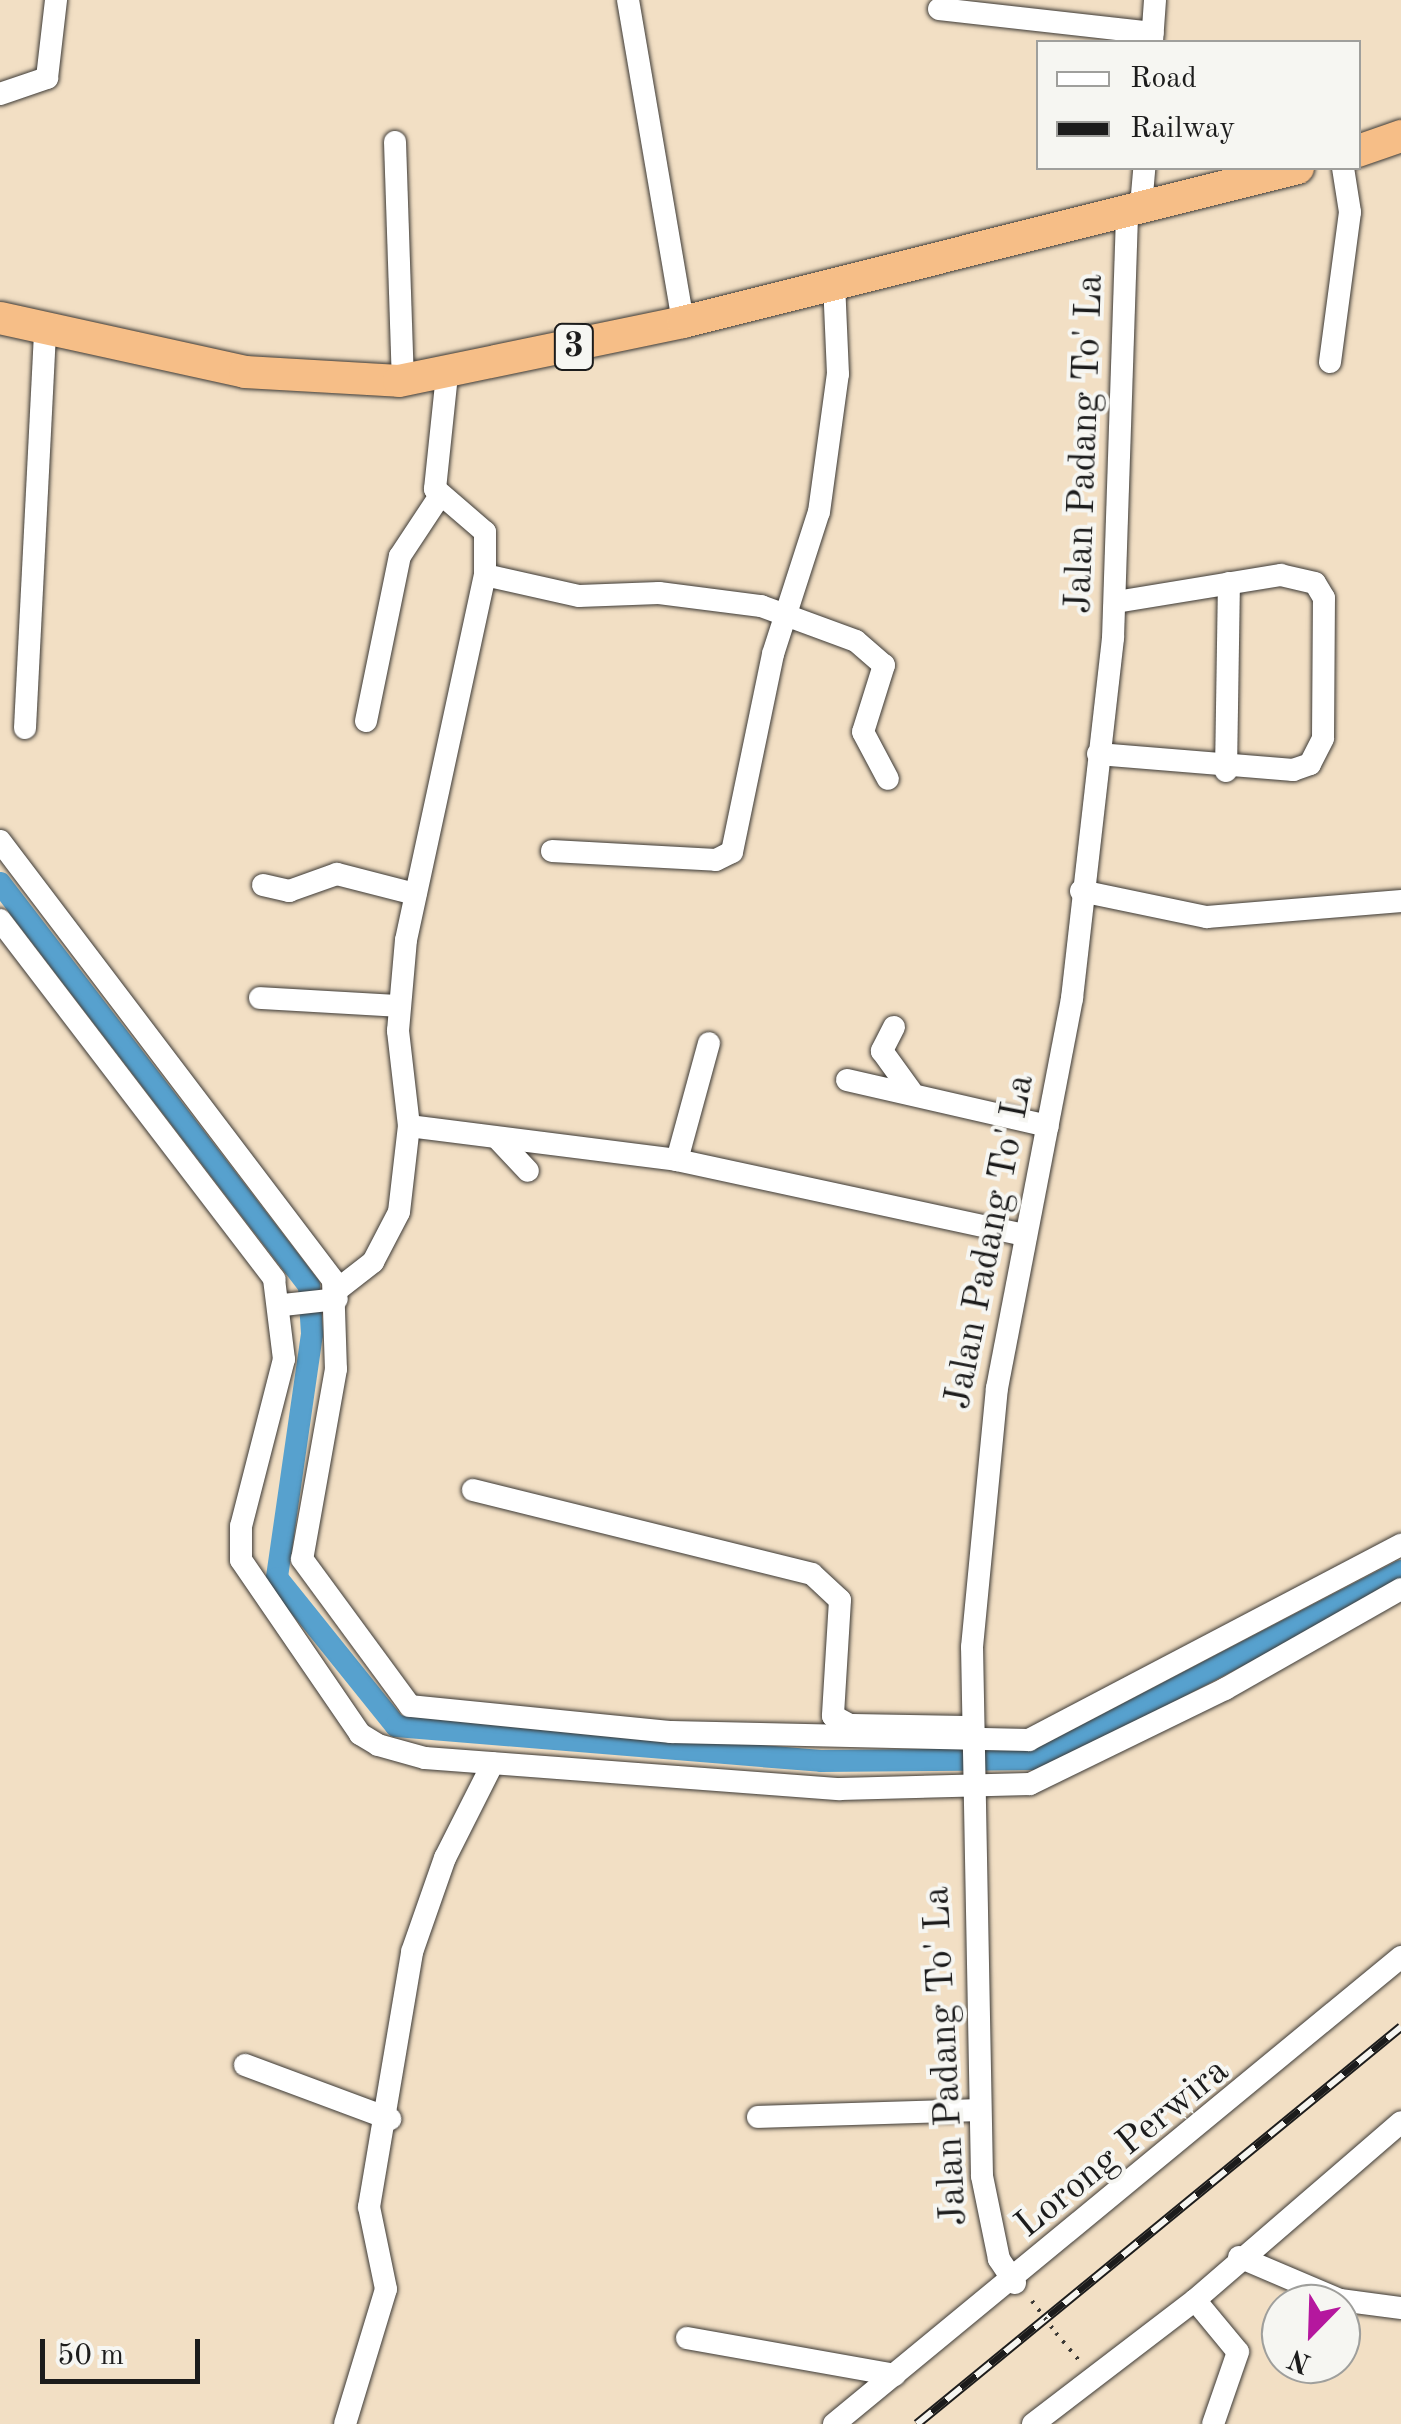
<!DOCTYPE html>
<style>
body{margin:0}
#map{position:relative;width:1401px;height:2424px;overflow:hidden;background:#f2dfc4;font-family:"Old Standard TT",serif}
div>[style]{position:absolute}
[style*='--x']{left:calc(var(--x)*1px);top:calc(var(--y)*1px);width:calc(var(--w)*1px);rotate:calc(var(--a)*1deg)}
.canal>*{height:22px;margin:-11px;padding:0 11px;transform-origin:11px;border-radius:11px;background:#57a1ce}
.path>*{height:4px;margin-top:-2px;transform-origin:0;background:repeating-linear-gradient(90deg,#3c3935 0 2.5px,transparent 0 10.5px)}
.roads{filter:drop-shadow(0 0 2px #3c3935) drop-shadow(0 0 2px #3c3935)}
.minor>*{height:22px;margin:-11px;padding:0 11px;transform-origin:11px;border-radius:11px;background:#fff}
.highway>*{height:32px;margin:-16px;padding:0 16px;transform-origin:16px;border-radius:16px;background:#f6be87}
.rail>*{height:10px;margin-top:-5px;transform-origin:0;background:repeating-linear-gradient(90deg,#f6f6f2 0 19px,#1c1c1c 0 38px);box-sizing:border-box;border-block:2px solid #1c1c1c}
.path-bridge>*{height:4px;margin-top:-2px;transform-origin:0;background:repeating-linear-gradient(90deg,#3c3935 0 2.5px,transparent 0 10.5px)}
span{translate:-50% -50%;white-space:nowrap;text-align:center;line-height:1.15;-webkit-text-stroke:8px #f6f6f2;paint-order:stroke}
.shield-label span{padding:2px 8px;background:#f6f6f2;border:2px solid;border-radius:8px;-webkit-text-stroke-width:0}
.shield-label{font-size:35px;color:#1c1c1c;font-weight:700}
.street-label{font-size:38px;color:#1c1c1c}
.legend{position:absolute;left:1036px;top:40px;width:325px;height:130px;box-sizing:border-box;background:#f6f6f2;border:2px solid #9f9f9c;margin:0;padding:12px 18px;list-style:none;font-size:30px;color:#1c1c1c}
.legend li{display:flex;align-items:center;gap:20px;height:50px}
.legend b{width:50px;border:2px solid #9f9f9c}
.north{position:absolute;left:1261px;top:2284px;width:100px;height:100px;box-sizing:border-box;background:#f6f6f2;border:2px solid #9f9f9c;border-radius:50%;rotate:203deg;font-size:28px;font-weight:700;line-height:40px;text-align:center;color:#1c1c1c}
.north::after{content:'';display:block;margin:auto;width:35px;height:45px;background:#b5179e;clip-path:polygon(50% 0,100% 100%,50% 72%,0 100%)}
.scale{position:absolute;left:40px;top:2339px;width:160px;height:45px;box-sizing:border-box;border:5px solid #1c1c1c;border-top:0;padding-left:12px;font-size:30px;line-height:35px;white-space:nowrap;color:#1c1c1c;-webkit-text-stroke:8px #f6f6f2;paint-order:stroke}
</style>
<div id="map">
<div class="canal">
<i style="--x:0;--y:883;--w:508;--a:52.52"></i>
<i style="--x:309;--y:1286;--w:48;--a:86.4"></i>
<i style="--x:312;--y:1334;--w:246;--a:98.2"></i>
<i style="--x:277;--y:1578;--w:190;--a:51.2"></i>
<i style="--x:396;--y:1726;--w:426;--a:4.7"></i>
<i style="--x:821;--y:1761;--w:219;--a:-0.5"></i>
<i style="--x:1040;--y:1759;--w:407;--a:-27.5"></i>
</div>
<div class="path">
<i style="--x:1056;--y:2333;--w:35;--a:50"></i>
</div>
<div class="roads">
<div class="minor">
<i style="--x:628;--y:0;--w:327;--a:80.3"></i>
<i style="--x:939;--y:9;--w:215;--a:6.4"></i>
<i style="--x:1152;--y:42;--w:42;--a:-85.9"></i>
<i style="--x:0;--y:94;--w:50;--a:-18.8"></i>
<i style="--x:47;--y:78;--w:79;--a:-83.4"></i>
<i style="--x:395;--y:142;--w:238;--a:88.1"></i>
<i style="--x:1141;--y:206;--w:38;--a:-85"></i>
<i style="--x:1330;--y:362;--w:151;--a:-82.4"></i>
<i style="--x:1350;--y:212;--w:45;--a:-99"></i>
<i style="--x:485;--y:575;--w:96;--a:12.6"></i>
<i style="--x:579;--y:596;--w:80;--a:-2.1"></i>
<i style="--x:659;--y:593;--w:103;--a:7.3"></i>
<i style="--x:761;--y:606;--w:101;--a:20.2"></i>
<i style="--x:856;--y:641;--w:37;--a:41"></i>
<i style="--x:884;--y:665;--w:70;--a:107.4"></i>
<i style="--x:863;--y:732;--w:53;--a:62"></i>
<i style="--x:366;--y:721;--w:168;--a:-78.4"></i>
<i style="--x:400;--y:556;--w:71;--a:-56.5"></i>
<i style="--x:25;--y:728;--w:400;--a:-87.1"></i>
<i style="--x:1098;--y:754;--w:196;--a:4.7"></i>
<i style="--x:1293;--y:770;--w:18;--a:-19"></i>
<i style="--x:1310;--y:764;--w:29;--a:-63"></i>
<i style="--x:1323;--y:738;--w:140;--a:-89.6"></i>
<i style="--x:1324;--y:598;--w:17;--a:-121"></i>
<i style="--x:1315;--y:583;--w:35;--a:-167"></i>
<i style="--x:1281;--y:575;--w:167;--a:170.7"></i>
<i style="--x:1226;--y:771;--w:188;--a:-89.1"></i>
<i style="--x:0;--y:841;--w:551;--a:52.82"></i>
<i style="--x:333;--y:1280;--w:89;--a:88.1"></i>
<i style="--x:336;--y:1369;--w:193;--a:100.1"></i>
<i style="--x:302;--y:1559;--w:182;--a:53.7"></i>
<i style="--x:410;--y:1706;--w:262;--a:5.7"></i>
<i style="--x:671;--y:1732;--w:358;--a:1.3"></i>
<i style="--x:1029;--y:1740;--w:420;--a:-27.7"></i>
<i style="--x:552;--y:851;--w:164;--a:3.1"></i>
<i style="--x:716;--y:860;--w:18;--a:-27"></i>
<i style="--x:732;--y:852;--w:202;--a:-78.3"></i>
<i style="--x:773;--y:654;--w:149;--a:-72.1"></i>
<i style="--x:819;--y:512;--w:139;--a:-82.2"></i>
<i style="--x:838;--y:374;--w:92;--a:-92.5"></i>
<i style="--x:263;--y:885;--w:27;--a:13"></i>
<i style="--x:289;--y:891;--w:51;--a:-19.5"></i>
<i style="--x:337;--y:874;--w:81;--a:14.4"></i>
<i style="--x:1081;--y:891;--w:129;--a:11.7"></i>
<i style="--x:1207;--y:917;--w:195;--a:-4.7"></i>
<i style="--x:0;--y:920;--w:452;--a:52.6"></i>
<i style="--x:274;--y:1279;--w:81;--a:82.9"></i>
<i style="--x:284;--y:1359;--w:172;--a:104.4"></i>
<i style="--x:241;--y:1526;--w:34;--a:90"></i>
<i style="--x:241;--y:1560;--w:211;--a:55.6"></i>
<i style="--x:360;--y:1734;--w:21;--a:31"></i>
<i style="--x:378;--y:1745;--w:49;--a:15.5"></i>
<i style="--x:425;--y:1758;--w:416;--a:4.3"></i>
<i style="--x:840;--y:1789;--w:190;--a:-1.5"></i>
<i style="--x:1030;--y:1784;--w:217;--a:-26"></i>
<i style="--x:1225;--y:1689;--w:202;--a:-29.6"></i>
<i style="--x:260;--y:998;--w:139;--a:3.3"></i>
<i style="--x:894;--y:1027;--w:27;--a:117"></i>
<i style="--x:882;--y:1051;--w:49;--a:54.1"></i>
<i style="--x:847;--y:1080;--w:206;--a:12.9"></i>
<i style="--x:409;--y:1126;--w:270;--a:7.2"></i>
<i style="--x:677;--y:1160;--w:355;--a:12.2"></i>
<i style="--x:497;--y:1138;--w:45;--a:46.8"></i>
<i style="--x:677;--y:1160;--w:121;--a:-74.7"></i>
<i style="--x:337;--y:1290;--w:46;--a:-37.9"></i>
<i style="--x:373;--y:1262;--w:56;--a:-62.5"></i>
<i style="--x:399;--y:1212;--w:87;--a:-83.4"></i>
<i style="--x:409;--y:1126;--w:96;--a:-96.6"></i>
<i style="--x:398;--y:1031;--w:91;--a:-85"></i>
<i style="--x:406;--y:940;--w:373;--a:-77.8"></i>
<i style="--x:485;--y:575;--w:43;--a:-90"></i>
<i style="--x:485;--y:532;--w:66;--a:-139.3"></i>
<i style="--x:435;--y:489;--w:115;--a:-84"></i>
<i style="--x:283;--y:1305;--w:54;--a:-6.3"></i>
<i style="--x:473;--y:1490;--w:349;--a:13.9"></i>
<i style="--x:812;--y:1574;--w:38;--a:43"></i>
<i style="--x:840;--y:1600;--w:116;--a:93.5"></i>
<i style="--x:833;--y:1716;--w:19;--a:28"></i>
<i style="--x:850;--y:1725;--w:119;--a:1"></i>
<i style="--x:245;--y:2065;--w:155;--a:20.4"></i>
<i style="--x:758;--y:2117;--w:220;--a:-1.8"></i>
<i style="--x:1239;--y:2257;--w:110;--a:23.1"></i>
<i style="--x:1340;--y:2300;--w:62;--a:7.5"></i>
<i style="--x:1015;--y:2283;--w:29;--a:-124"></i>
<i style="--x:999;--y:2259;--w:85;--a:-101.6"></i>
<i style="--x:982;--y:2176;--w:529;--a:-91.08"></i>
<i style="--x:972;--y:1647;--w:260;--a:-84.5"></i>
<i style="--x:997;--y:1388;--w:397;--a:-79.1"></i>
<i style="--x:1072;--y:998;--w:362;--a:-83.5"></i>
<i style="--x:1113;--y:638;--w:428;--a:-88.1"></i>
<i style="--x:1195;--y:2300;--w:67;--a:50.4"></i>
<i style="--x:1238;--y:2352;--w:76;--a:109.1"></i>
<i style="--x:687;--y:2338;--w:211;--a:10.1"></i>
<i style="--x:345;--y:2424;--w:141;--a:-73.1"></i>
<i style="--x:386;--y:2289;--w:84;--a:-101.7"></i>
<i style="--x:369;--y:2207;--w:259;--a:-80.4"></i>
<i style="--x:412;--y:1952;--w:100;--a:-70.7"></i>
<i style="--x:445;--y:1858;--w:106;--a:-63.2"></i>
<i style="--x:834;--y:2424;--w:735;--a:-39.48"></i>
<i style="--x:1033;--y:2424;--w:204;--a:-37.4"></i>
<i style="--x:1195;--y:2300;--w:272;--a:-40.8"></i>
</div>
<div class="highway">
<i style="--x:1358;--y:151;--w:46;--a:-19.2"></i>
<i style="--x:0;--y:318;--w:251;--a:12.4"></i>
<i style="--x:245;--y:372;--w:154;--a:3.3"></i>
<i style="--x:399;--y:381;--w:290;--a:-11.7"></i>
<i style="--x:683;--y:322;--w:634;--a:-14.06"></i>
</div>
</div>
<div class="rail">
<i style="--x:917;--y:2424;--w:626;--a:-39.36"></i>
</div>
<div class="path-bridge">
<i style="--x:1032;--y:2301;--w:40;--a:53"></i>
</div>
<div class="shield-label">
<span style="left:574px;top:347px">3</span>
</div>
<div class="street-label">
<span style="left:1086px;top:444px;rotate:-88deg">Jalan Padang To' La</span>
<span style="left:991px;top:1242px;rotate:-79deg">Jalan Padang To' La</span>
<span style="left:947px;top:2056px;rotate:-93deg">Jalan Padang To' La</span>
<span style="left:1123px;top:2149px;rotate:-39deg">Lorong Perwira</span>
</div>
<ul class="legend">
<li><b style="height:12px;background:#fff"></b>Road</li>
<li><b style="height:12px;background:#1c1c1c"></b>Railway</li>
</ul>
<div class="north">N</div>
<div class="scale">50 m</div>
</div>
